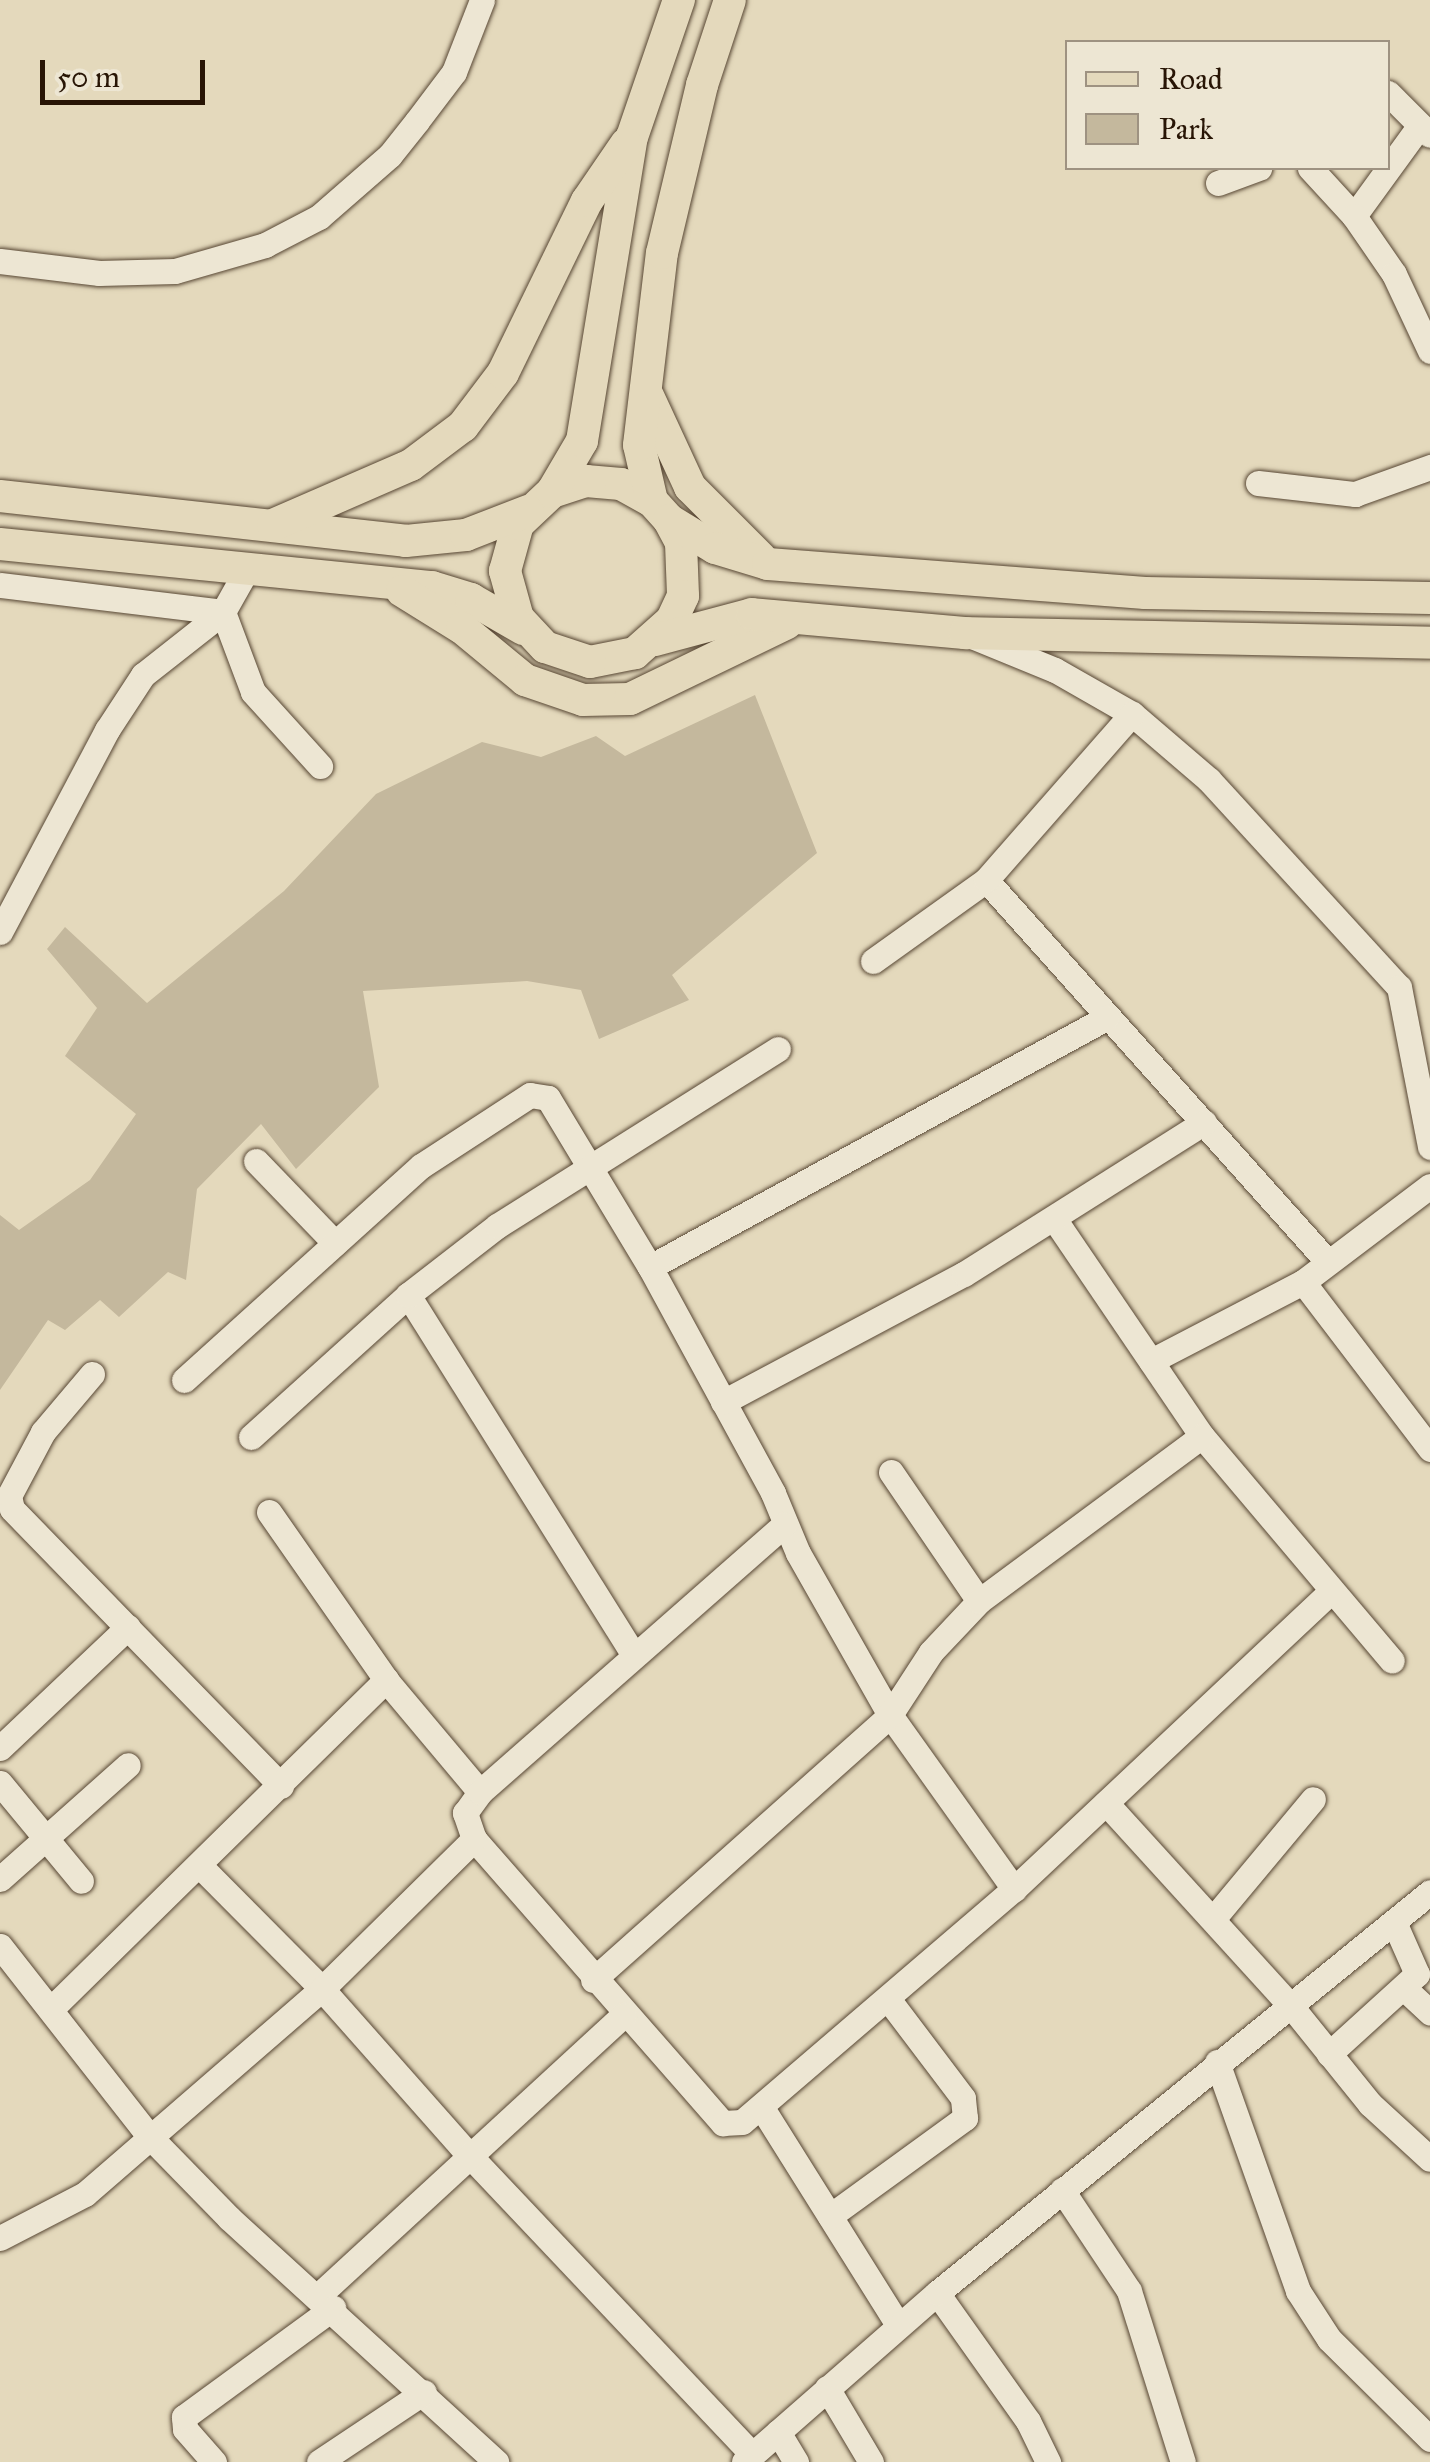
<!DOCTYPE html>
<style>
body{margin:0}
#map{position:relative;width:1430px;height:2462px;overflow:hidden;background:#e4d9bc;font-family:"IM FELL Great Primer",serif}
div>[style]{position:absolute}
[style*='--x']{left:calc(var(--x)*1px);top:calc(var(--y)*1px);width:calc(var(--w)*1px);rotate:calc(var(--a)*1deg)}
.green>*{inset:0;background:#c4b89d}
.roads{filter:drop-shadow(0 0 2px #574633) drop-shadow(0 0 2px #574633)}
.minor>*{height:25px;margin:-12.5px;padding:0 12.5px;transform-origin:12.5px;border-radius:12.5px;background:#ede6d3}
.major>*{height:32px;margin:-16px;padding:0 16px;transform-origin:16px;border-radius:16px;background:#e4d9bc}
span{translate:-50% -50%;white-space:nowrap;text-align:center;line-height:1.15;-webkit-text-stroke:10px #ede6d3;paint-order:stroke}
.legend{position:absolute;left:1065px;top:40px;width:325px;height:130px;box-sizing:border-box;background:#ede6d3;border:2px solid #9e9281;margin:0;padding:12px 18px;list-style:none;font-size:30px;color:#281505}
.legend li{display:flex;align-items:center;gap:20px;height:50px}
.legend b{width:50px;border:2px solid #9e9281}
.scale{position:absolute;left:40px;top:60px;width:165px;height:45px;box-sizing:border-box;border:5px solid #281505;border-top:0;padding-left:12px;font-size:30px;line-height:35px;white-space:nowrap;color:#281505;-webkit-text-stroke:8px #ede6d3;paint-order:stroke}
</style>
<div id="map">
<div class="green">
<i style="clip-path:polygon(755px 695px,817px 853px,672px 975px,689px 1000px,599px 1039px,581px 990px,527px 981px,363px 991px,379px 1087px,296px 1169px,261px 1124px,197px 1189px,186px 1280px,168px 1272px,119px 1317px,100px 1300px,65px 1330px,48px 1320px,0 1390px,0 1215px,19px 1230px,90px 1180px,136px 1114px,65px 1056px,97px 1008px,47px 949px,65px 927px,147px 1003px,284px 891px,376px 794px,482px 742px,541px 757px,596px 736px,625px 756px)"></i>
</div>
<div class="roads">
<div class="minor">
<i style="--x:1388;--y:93;--w:59;--a:45"></i>
<i style="--x:1310;--y:168;--w:65;--a:47.5"></i>
<i style="--x:1354;--y:216;--w:112;--a:-54"></i>
<i style="--x:1218;--y:183;--w:44;--a:-20.1"></i>
<i style="--x:1354;--y:216;--w:70;--a:55.4"></i>
<i style="--x:1394;--y:274;--w:85;--a:64.9"></i>
<i style="--x:0;--y:261;--w:100;--a:6.9"></i>
<i style="--x:99;--y:273;--w:76;--a:-1.5"></i>
<i style="--x:175;--y:271;--w:94;--a:-16.1"></i>
<i style="--x:265;--y:245;--w:61;--a:-27.4"></i>
<i style="--x:319;--y:217;--w:94;--a:-41.1"></i>
<i style="--x:390;--y:155;--w:43;--a:-51.5"></i>
<i style="--x:417;--y:121;--w:61;--a:-52.9"></i>
<i style="--x:454;--y:72;--w:77;--a:-68.7"></i>
<i style="--x:1258;--y:483;--w:98;--a:6.5"></i>
<i style="--x:1355;--y:494;--w:80;--a:-19.8"></i>
<i style="--x:0;--y:585;--w:225;--a:6.9"></i>
<i style="--x:223;--y:612;--w:85;--a:69.4"></i>
<i style="--x:253;--y:692;--w:100;--a:47.8"></i>
<i style="--x:974;--y:637;--w:87;--a:22.2"></i>
<i style="--x:1055;--y:670;--w:89;--a:29.7"></i>
<i style="--x:1132;--y:714;--w:101;--a:40.6"></i>
<i style="--x:1209;--y:780;--w:281;--a:47.5"></i>
<i style="--x:1399;--y:987;--w:163;--a:79"></i>
<i style="--x:986;--y:880;--w:511;--a:48.17"></i>
<i style="--x:0;--y:932;--w:229;--a:-62.1"></i>
<i style="--x:107;--y:730;--w:66;--a:-56.8"></i>
<i style="--x:143;--y:675;--w:102;--a:-38.2"></i>
<i style="--x:223;--y:612;--w:47;--a:-60.7"></i>
<i style="--x:873;--y:961;--w:139;--a:-35.6"></i>
<i style="--x:986;--y:880;--w:221;--a:-48.7"></i>
<i style="--x:256;--y:1161;--w:114;--a:46.1"></i>
<i style="--x:1055;--y:1220;--w:261;--a:55.8"></i>
<i style="--x:1202;--y:1436;--w:294;--a:49.8"></i>
<i style="--x:650;--y:1267;--w:520;--a:-28.64"></i>
<i style="--x:1303;--y:1282;--w:210;--a:52.7"></i>
<i style="--x:408;--y:1295;--w:424;--a:57.9"></i>
<i style="--x:1151;--y:1361;--w:171;--a:-27.5"></i>
<i style="--x:1303;--y:1282;--w:159;--a:-37.1"></i>
<i style="--x:92;--y:1374;--w:76;--a:130.2"></i>
<i style="--x:43;--y:1432;--w:72;--a:118"></i>
<i style="--x:9;--y:1496;--w:13;--a:77"></i>
<i style="--x:12;--y:1509;--w:386;--a:45.8"></i>
<i style="--x:184;--y:1380;--w:319;--a:-42.1"></i>
<i style="--x:421;--y:1166;--w:130;--a:-33.1"></i>
<i style="--x:530;--y:1095;--w:18;--a:9"></i>
<i style="--x:548;--y:1098;--w:197;--a:58.9"></i>
<i style="--x:650;--y:1267;--w:257;--a:61.4"></i>
<i style="--x:773;--y:1493;--w:65;--a:67.4"></i>
<i style="--x:798;--y:1553;--w:186;--a:60.4"></i>
<i style="--x:890;--y:1715;--w:214;--a:54.5"></i>
<i style="--x:723;--y:1402;--w:273;--a:-28"></i>
<i style="--x:964;--y:1274;--w:284;--a:-32.3"></i>
<i style="--x:251;--y:1437;--w:212;--a:-42.1"></i>
<i style="--x:408;--y:1295;--w:113;--a:-37.8"></i>
<i style="--x:497;--y:1226;--w:332;--a:-32.2"></i>
<i style="--x:891;--y:1472;--w:156;--a:55.7"></i>
<i style="--x:269;--y:1512;--w:205;--a:55.1"></i>
<i style="--x:386;--y:1680;--w:146;--a:50"></i>
<i style="--x:0;--y:1748;--w:176;--a:-43.4"></i>
<i style="--x:0;--y:1783;--w:127;--a:50.4"></i>
<i style="--x:1106;--y:1803;--w:275;--a:47.7"></i>
<i style="--x:1291;--y:2006;--w:126;--a:51.1"></i>
<i style="--x:1370;--y:2104;--w:81;--a:42.5"></i>
<i style="--x:474;--y:1839;--w:378;--a:48.8"></i>
<i style="--x:723;--y:2123;--w:19;--a:-3"></i>
<i style="--x:742;--y:2122;--w:358;--a:-40.6"></i>
<i style="--x:1014;--y:1889;--w:434;--a:-43.2"></i>
<i style="--x:202;--y:1868;--w:170;--a:45.2"></i>
<i style="--x:322;--y:1989;--w:223;--a:48.5"></i>
<i style="--x:470;--y:2156;--w:410;--a:46.6"></i>
<i style="--x:0;--y:1879;--w:171;--a:-41.7"></i>
<i style="--x:1213;--y:1919;--w:156;--a:-50.2"></i>
<i style="--x:0;--y:1946;--w:243;--a:51.9"></i>
<i style="--x:150;--y:2137;--w:113;--a:45.7"></i>
<i style="--x:229;--y:2218;--w:362;--a:42.4"></i>
<i style="--x:593;--y:1980;--w:398;--a:-41.7"></i>
<i style="--x:890;--y:1715;--w:75;--a:-56.9"></i>
<i style="--x:931;--y:1652;--w:70;--a:-46.7"></i>
<i style="--x:979;--y:1601;--w:277;--a:-36.5"></i>
<i style="--x:1406;--y:1990;--w:33;--a:43"></i>
<i style="--x:51;--y:2009;--w:470;--a:-44.5"></i>
<i style="--x:1329;--y:2054;--w:119;--a:-42.3"></i>
<i style="--x:1417;--y:1974;--w:57;--a:-113.9"></i>
<i style="--x:1217;--y:2062;--w:243;--a:70.5"></i>
<i style="--x:1298;--y:2291;--w:57;--a:57.1"></i>
<i style="--x:1329;--y:2339;--w:142;--a:44.7"></i>
<i style="--x:762;--y:2108;--w:256;--a:57.9"></i>
<i style="--x:1062;--y:2190;--w:121;--a:56.4"></i>
<i style="--x:1129;--y:2291;--w:179;--a:72.5"></i>
<i style="--x:830;--y:2216;--w:167;--a:-36"></i>
<i style="--x:965;--y:2118;--w:20;--a:-96"></i>
<i style="--x:963;--y:2098;--w:124;--a:-127.1"></i>
<i style="--x:0;--y:2238;--w:96;--a:-27.4"></i>
<i style="--x:85;--y:2194;--w:313;--a:-40.9"></i>
<i style="--x:322;--y:1989;--w:214;--a:-44.6"></i>
<i style="--x:474;--y:1839;--w:28;--a:-109"></i>
<i style="--x:465;--y:1813;--w:26;--a:-54"></i>
<i style="--x:480;--y:1792;--w:405;--a:-41.3"></i>
<i style="--x:937;--y:2293;--w:157;--a:54.6"></i>
<i style="--x:1028;--y:2421;--w:46;--a:64"></i>
<i style="--x:319;--y:2295;--w:414;--a:-42.6"></i>
<i style="--x:827;--y:2388;--w:86;--a:59.3"></i>
<i style="--x:778;--y:2432;--w:35;--a:59"></i>
<i style="--x:214;--y:2462;--w:44;--a:-131.3"></i>
<i style="--x:185;--y:2429;--w:12;--a:-95"></i>
<i style="--x:184;--y:2417;--w:185;--a:-36.2"></i>
<i style="--x:319;--y:2462;--w:126;--a:-33.7"></i>
<i style="--x:744;--y:2462;--w:257;--a:-41.2"></i>
<i style="--x:937;--y:2293;--w:635;--a:-39.12"></i>
</div>
<div class="major">
<i style="--x:648;--y:396;--w:100;--a:65.2"></i>
<i style="--x:690;--y:487;--w:100;--a:45"></i>
<i style="--x:552;--y:492;--w:36;--a:-18"></i>
<i style="--x:586;--y:481;--w:35;--a:5"></i>
<i style="--x:621;--y:484;--w:35;--a:29"></i>
<i style="--x:652;--y:501;--w:25;--a:48"></i>
<i style="--x:669;--y:520;--w:26;--a:62"></i>
<i style="--x:681;--y:543;--w:53;--a:87.8"></i>
<i style="--x:683;--y:596;--w:26;--a:115"></i>
<i style="--x:672;--y:620;--w:50;--a:138.3"></i>
<i style="--x:635;--y:653;--w:46;--a:168.7"></i>
<i style="--x:590;--y:662;--w:47;--a:-161.6"></i>
<i style="--x:545;--y:647;--w:40;--a:-133"></i>
<i style="--x:518;--y:618;--w:49;--a:-105.5"></i>
<i style="--x:505;--y:571;--w:49;--a:-74.5"></i>
<i style="--x:518;--y:524;--w:47;--a:-43.3"></i>
<i style="--x:552;--y:492;--w:59;--a:-59.5"></i>
<i style="--x:582;--y:441;--w:308;--a:-80.7"></i>
<i style="--x:632;--y:137;--w:145;--a:-71.1"></i>
<i style="--x:0;--y:496;--w:408;--a:6.3"></i>
<i style="--x:406;--y:541;--w:60;--a:-5.7"></i>
<i style="--x:466;--y:535;--w:66;--a:-21.2"></i>
<i style="--x:652;--y:501;--w:57;--a:-103.1"></i>
<i style="--x:639;--y:445;--w:193;--a:-83.2"></i>
<i style="--x:662;--y:253;--w:173;--a:-76.6"></i>
<i style="--x:702;--y:85;--w:89;--a:-71.8"></i>
<i style="--x:669;--y:520;--w:54;--a:31.3"></i>
<i style="--x:715;--y:548;--w:55;--a:16.8"></i>
<i style="--x:768;--y:564;--w:378;--a:4.4"></i>
<i style="--x:1145;--y:593;--w:285;--a:1"></i>
<i style="--x:273;--y:525;--w:150;--a:-23.5"></i>
<i style="--x:411;--y:465;--w:65;--a:-36.9"></i>
<i style="--x:463;--y:426;--w:66;--a:-53"></i>
<i style="--x:503;--y:373;--w:191;--a:-64"></i>
<i style="--x:587;--y:201;--w:69;--a:-55.6"></i>
<i style="--x:0;--y:544;--w:434;--a:5.7"></i>
<i style="--x:432;--y:587;--w:41;--a:17.1"></i>
<i style="--x:471;--y:599;--w:60;--a:30"></i>
<i style="--x:402;--y:591;--w:70;--a:31.7"></i>
<i style="--x:462;--y:628;--w:82;--a:39.5"></i>
<i style="--x:525;--y:680;--w:61;--a:19"></i>
<i style="--x:583;--y:700;--w:47;--a:-1.2"></i>
<i style="--x:630;--y:699;--w:174;--a:-25.8"></i>
<i style="--x:655;--y:640;--w:100;--a:-15"></i>
<i style="--x:752;--y:614;--w:214;--a:5.1"></i>
<i style="--x:965;--y:633;--w:465;--a:1.2"></i>
</div>
</div>
<ul class="legend">
<li><b style="height:12px;background:#e4d9bc"></b>Road</li>
<li><b style="height:28px;background:#c4b89d"></b>Park</li>
</ul>
<div class="scale">50 m</div>
</div>
